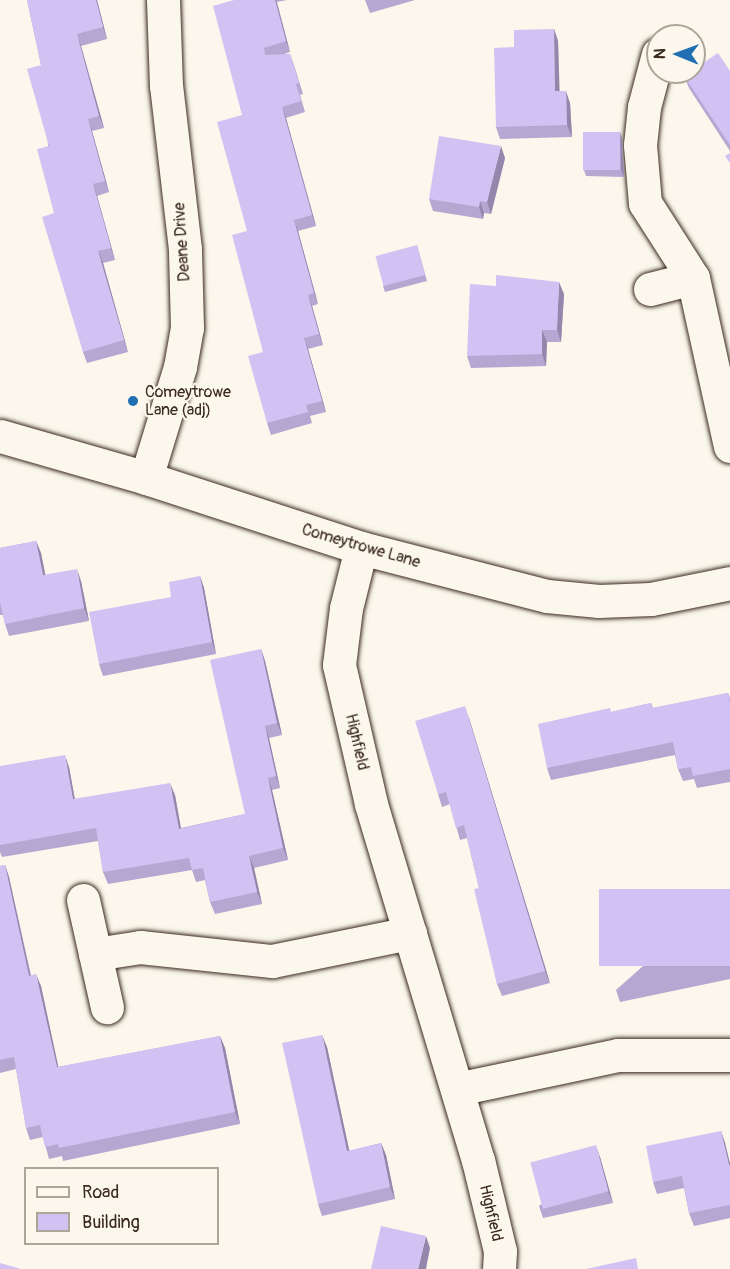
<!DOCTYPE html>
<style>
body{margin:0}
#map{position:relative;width:730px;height:1269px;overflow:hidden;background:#fbf7ec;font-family:Pangolin,sans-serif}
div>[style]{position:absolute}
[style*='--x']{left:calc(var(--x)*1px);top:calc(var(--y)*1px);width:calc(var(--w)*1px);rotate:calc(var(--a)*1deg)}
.roads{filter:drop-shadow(0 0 2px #3b2a1e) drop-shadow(0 0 2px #3b2a1e)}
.minor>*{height:33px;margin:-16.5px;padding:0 16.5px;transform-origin:16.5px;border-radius:16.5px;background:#fbf7ec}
.wall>*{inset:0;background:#b5a7d2}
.shaded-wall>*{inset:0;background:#9388ab}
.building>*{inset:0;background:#d2c2f4;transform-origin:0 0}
.dots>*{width:16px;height:16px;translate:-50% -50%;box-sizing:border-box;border:3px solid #fbf7ec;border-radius:50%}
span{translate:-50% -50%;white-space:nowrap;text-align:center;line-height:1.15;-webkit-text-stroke:4.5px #fbf7ec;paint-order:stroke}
.street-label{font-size:16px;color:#3b2a1e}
.poi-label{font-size:16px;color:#3b2a1e}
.left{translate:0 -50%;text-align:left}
.legend{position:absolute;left:24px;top:1167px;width:195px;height:78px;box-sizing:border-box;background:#fbf7ec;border:2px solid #aea59a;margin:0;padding:8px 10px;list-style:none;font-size:18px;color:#3b2a1e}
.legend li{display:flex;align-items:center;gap:12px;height:30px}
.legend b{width:30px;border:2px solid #aea59a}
.north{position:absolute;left:646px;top:24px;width:60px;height:60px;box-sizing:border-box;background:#fbf7ec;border:2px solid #aea59a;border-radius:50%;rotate:271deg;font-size:16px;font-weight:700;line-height:24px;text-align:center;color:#3b2a1e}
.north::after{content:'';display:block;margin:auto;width:21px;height:27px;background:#1f6fb2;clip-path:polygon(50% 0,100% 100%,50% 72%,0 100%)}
</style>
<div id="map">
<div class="roads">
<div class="minor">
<i style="--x:658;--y:54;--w:55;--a:104.8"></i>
<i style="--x:644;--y:107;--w:38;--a:96"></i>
<i style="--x:640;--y:145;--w:58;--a:85.1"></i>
<i style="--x:645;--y:203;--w:89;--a:57.4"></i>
<i style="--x:693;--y:278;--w:172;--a:77.6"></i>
<i style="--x:650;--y:289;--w:44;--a:-14.3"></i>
<i style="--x:0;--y:436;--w:152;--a:16"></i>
<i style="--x:146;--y:478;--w:226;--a:18"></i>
<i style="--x:361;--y:548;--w:192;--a:14.5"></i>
<i style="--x:547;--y:596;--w:52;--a:5.5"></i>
<i style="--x:599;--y:601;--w:52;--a:-2.2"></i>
<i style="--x:651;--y:599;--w:81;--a:-11.4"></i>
<i style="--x:146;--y:478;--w:116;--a:-73"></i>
<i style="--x:180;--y:367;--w:40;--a:-80"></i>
<i style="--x:187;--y:328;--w:79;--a:-91.5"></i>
<i style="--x:185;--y:249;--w:164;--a:-96.6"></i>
<i style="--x:166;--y:86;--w:86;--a:-92"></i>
<i style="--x:361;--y:548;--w:62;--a:104"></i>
<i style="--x:346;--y:608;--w:57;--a:97"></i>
<i style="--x:339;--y:665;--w:143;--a:77"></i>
<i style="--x:371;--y:804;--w:372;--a:73.3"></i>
<i style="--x:478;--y:1160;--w:94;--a:76.4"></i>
<i style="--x:500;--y:1251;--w:18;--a:93"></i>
<i style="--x:83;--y:900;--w:110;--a:77.4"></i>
<i style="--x:95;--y:954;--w:46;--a:-8.8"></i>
<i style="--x:140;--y:947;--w:133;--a:6.1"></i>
<i style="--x:272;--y:961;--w:141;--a:-11.5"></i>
<i style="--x:457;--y:1089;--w:165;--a:-11.9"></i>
<i style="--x:618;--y:1055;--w:112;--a:0"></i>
</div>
</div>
<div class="wall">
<i style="clip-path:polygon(27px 0,97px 0,107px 39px,81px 46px,104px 128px,92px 131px,109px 192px,97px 196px,115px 260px,103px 263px,128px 352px,87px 363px,83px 352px,54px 213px,41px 65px)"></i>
<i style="clip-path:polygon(234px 0,287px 0,277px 2px,290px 52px,284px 54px,290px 54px,294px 65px,303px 94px,300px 95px,305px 112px,286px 118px,316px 226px,298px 231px,318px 304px,312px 306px,323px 345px,308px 349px,326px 412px,310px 416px,312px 423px,271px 435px,267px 423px,263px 352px,247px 231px,242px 115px)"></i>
<i style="clip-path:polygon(365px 0,415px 0,370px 13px)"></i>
<i style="clip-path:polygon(554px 29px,558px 41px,559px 91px,570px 103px,572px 137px,500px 139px,496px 127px,514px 47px)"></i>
<i style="clip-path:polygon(730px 71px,730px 151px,689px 88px,684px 76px)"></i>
<i style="clip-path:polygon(622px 138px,624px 177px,586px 176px,584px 170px)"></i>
<i style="clip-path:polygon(505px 158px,491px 214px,484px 213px,483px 219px,433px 211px,429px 199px)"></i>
<i style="clip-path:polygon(417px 245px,427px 281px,385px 292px,383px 286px)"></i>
<i style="clip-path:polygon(564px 294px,561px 342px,547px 342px,546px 366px,471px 368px,467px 356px)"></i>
<i style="clip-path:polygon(36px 541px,41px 553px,45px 575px,81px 581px,89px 621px,9px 636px,5px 624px,3px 615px,0 615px,0 548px)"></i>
<i style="clip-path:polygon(200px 576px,204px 588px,216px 654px,103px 676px,99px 664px,171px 597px)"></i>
<i style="clip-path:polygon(261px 649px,265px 661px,282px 735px,269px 738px,280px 788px,272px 790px,288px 860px,254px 868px,262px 904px,215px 914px,210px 902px,205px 880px,196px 882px,192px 870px,108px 884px,103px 872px,98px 841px,2px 857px,0 852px,0 766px,69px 767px,75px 799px,175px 795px,181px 828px,245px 814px)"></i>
<i style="clip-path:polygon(728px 693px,730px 698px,730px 782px,697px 788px,694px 779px,683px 781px,678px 769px,675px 755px,551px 780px,547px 768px,611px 712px,651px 703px,653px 708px)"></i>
<i style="clip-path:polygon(469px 718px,550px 983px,502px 996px,497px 984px,479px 888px,467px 838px,460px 840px,450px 804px,442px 807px,438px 794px)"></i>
<i style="clip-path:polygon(5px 865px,9px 877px,31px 975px,41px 986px,58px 1067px,220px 1036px,225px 1048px,240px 1124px,63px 1161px,62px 1156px,49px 1159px,43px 1137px,30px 1140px,26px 1128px,16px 1069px,0 1073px,0 866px)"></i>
<i style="clip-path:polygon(730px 889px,730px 979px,620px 1002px,616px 990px)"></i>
<i style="clip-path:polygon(327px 1047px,349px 1151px,381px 1143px,386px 1155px,395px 1199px,322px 1216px,318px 1204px)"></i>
<i style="clip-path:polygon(721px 1131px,725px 1143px,730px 1164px,730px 1218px,694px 1226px,689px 1213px,684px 1188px,657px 1194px,653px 1182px)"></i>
<i style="clip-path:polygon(600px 1157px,613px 1203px,543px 1218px,539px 1206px)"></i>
</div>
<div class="shaded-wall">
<i style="clip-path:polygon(96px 0,97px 0,107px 39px,103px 27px)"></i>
<i style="clip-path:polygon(275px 0,276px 0,290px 52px,286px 41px)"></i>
<i style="clip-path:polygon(554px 29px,558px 41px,560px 103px,555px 91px)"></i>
<i style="clip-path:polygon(77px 34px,81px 46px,104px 128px,99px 116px)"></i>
<i style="clip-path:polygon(566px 91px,570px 103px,572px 137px,567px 125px)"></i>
<i style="clip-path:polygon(282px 107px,286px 118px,316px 226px,312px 215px)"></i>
<i style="clip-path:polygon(88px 119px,92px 131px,109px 192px,105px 181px)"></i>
<i style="clip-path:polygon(620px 132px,622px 138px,624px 177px,621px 170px)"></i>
<i style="clip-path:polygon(501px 146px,505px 158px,491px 214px,487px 202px)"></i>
<i style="clip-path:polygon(93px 184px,97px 196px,115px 260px,111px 248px)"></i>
<i style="clip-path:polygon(480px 201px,484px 213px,483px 219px,479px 207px)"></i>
<i style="clip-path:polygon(294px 220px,298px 231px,318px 304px,314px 293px)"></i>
<i style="clip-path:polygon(98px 251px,103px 263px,128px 352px,124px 340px)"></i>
<i style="clip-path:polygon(559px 282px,564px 294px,561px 342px,557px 330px)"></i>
<i style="clip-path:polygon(308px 295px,312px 306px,323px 345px,319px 334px)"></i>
<i style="clip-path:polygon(542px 330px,547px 342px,546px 366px,542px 354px)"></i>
<i style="clip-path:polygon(304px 338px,308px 349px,326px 412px,322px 401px)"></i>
<i style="clip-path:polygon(36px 541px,41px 553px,48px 588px,43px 575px)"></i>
<i style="clip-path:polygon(77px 569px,81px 581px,89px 621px,84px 608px)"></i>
<i style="clip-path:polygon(200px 576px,204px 588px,216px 654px,212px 642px)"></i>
<i style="clip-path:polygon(261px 649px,265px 661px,282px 735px,277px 723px)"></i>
<i style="clip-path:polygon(465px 706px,469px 718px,550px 983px,545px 971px)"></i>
<i style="clip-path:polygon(265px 726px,269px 738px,280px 788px,276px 776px)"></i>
<i style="clip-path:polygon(65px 755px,69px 767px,77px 812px,73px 799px)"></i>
<i style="clip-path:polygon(268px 778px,272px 790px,288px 860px,283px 848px)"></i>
<i style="clip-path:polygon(170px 783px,175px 795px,183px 841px,179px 829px)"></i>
<i style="clip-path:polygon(249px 856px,254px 868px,262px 904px,257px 892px)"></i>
<i style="clip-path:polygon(5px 865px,9px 877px,33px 988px,29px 976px)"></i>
<i style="clip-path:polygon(36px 974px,41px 986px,61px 1079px,57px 1067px)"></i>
<i style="clip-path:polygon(322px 1035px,327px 1047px,352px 1163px,347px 1151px)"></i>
<i style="clip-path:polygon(220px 1036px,225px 1048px,240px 1124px,235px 1112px)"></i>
<i style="clip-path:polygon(721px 1131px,725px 1143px,730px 1164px,730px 1169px)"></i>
<i style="clip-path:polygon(381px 1143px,386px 1155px,395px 1199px,390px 1187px)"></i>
<i style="clip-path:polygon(596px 1145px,600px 1157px,613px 1203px,608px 1191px)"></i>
<i style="clip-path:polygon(426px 1236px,430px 1248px,426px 1269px,418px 1269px)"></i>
</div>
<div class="building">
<i style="clip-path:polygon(27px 0,96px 0,103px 27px,77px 34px,99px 116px,88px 119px,105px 181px,93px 184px,111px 248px,98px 251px,124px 340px,83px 352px,42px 217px,54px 213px,37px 149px,49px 146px,27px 69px,41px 65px)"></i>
<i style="clip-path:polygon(234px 0,275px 0,286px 41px,264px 48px,265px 55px,290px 54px,299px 83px,296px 84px,301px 101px,282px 107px,312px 215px,294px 220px,314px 293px,308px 295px,319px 334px,304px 338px,322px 401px,306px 405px,308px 412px,267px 423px,248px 356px,263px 352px,232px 235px,247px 231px,217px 122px,242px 115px,213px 6px)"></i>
<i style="clip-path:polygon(554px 29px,555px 91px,566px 91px,567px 125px,496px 127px,494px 48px,514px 47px,514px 30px)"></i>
<i style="clip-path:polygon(718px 53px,730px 71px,730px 145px,684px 76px,689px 72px,694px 72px,694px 69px)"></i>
<i style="left:583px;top:132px;width:37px;height:38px"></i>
<i style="clip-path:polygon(439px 136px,501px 146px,487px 202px,480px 201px,479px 207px,429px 199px)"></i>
<i style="clip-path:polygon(730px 153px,730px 163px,725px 156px)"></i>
<i style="left:417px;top:245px;width:31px;height:43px;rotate:75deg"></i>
<i style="clip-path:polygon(496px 275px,559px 282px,557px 330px,542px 330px,542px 354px,467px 356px,470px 284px,496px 286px)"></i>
<i style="clip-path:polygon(36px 541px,43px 575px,77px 569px,84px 608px,5px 624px,0 602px,0 548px)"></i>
<i style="clip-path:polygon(200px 576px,212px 642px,99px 664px,89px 612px,171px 597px,169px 582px)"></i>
<i style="clip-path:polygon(261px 649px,277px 723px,265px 726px,276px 776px,268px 778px,283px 848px,249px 856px,257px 892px,210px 902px,203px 868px,192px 870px,189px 858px,103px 872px,96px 828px,0 845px,0 766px,65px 755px,73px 799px,170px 783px,179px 829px,245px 814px,210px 660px)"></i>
<i style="clip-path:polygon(728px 693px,730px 703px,730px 769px,693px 776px,691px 767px,678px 769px,673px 742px,547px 768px,538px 724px,610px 708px,611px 712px,651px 703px,652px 708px)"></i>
<i style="clip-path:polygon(465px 706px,545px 971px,497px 984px,474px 889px,479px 888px,464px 825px,456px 828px,446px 792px,438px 794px,415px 721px)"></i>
<i style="clip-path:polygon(5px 865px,29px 976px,36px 974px,57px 1067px,220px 1036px,235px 1112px,59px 1148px,58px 1144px,45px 1147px,40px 1125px,26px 1128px,14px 1057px,0 1060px,0 866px)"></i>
<i style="left:730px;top:889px;width:77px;height:131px;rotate:90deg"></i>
<i style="clip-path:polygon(322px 1035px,347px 1151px,381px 1143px,390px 1187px,318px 1204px,282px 1043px)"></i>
<i style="clip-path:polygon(721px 1131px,729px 1165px,730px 1165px,730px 1205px,689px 1213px,682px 1176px,653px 1182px,646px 1146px)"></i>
<i style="left:596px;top:1145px;width:48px;height:68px;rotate:75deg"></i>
<i style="clip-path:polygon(381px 1226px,426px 1236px,418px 1269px,371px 1269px)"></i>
<i style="clip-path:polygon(636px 1258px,638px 1269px,586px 1269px)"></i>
<i style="clip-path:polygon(0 1263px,21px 1269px,0 1269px)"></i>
</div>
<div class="dots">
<i style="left:133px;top:401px;background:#1f6fb2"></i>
</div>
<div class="street-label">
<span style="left:182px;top:242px;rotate:-94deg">Deane Drive</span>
<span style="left:361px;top:546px;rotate:16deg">Comeytrowe Lane</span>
<span style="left:357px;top:742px;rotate:77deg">Highfield</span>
<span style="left:491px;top:1213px;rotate:77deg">Highfield</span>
</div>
<div class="poi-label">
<span class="left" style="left:145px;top:401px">Comeytrowe<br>Lane (adj)</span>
</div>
<ul class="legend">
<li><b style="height:8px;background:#fbf7ec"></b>Road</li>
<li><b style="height:16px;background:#d2c2f4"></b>Building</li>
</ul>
<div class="north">N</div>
</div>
